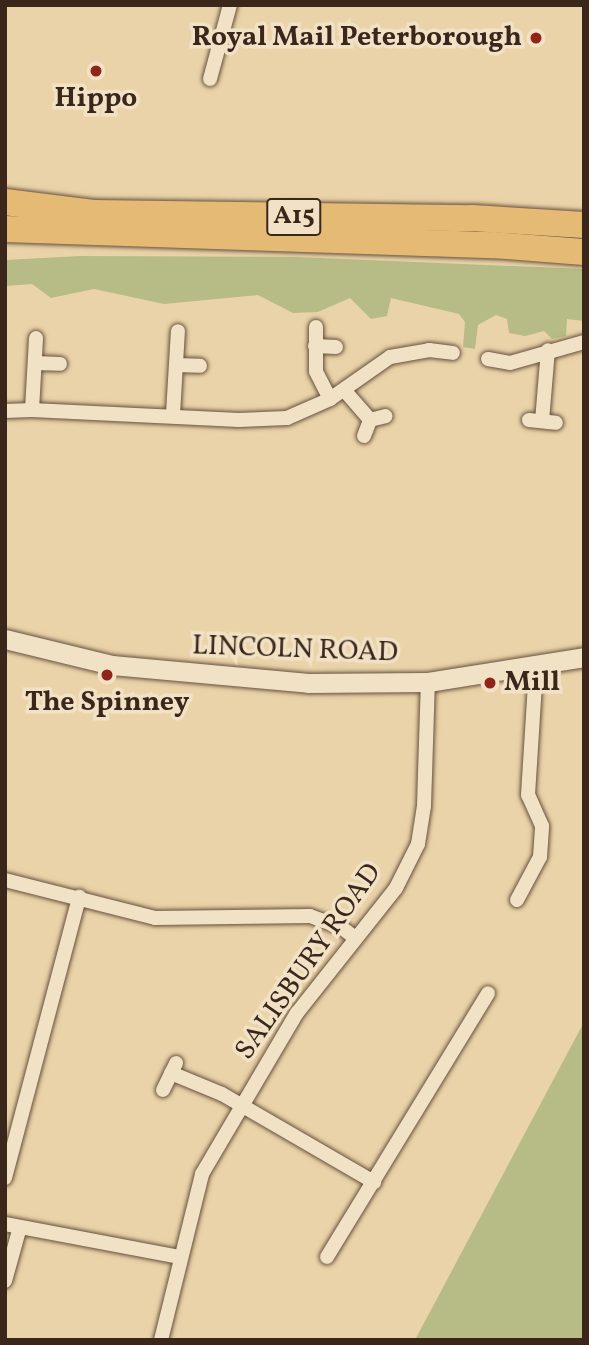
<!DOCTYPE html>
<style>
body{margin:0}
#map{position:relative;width:589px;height:1345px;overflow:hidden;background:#ead3a8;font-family:Vollkorn,serif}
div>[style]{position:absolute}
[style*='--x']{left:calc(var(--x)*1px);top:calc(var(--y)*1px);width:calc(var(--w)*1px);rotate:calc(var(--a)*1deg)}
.green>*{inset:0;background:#b7bc87}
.roads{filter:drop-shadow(0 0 2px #66513e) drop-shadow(0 0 2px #66513e)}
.street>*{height:14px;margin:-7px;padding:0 7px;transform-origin:7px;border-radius:7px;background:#f1e2c6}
.secondary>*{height:19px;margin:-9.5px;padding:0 9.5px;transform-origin:9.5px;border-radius:9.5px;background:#f1e2c6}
.highway>*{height:26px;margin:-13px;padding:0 13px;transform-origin:13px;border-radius:13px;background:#e5ba74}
.dots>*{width:19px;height:19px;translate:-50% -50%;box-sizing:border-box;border:4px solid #f1e2c6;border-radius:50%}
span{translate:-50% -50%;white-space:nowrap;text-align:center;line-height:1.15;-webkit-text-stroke:7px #f1e2c6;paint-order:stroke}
.shield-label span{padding:2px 5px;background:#f1e2c6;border:2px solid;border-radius:5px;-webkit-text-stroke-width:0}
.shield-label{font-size:26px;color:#3a261b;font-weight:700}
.poi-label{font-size:28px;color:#3a261b;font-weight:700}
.right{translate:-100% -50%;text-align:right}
.left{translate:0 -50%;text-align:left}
.street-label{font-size:28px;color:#3a261b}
.frame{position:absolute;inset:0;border:7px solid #3a261b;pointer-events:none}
</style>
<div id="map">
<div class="green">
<i style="clip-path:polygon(80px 256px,296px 257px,584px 269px,584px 321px,567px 319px,566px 336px,552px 339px,544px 331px,525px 336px,509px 333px,507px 319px,496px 315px,478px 325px,475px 349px,463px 347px,465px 322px,459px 314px,391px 298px,387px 316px,371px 319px,350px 298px,318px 312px,293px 313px,258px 295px,164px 304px,94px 289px,51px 298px,32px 284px,5px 286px,5px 260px)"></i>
<i style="clip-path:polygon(584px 1022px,584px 1340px,415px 1340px)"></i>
</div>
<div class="roads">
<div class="street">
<i style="--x:210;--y:79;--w:77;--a:-74.9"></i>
<i style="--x:315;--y:346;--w:21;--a:3"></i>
<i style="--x:488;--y:359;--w:22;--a:10"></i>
<i style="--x:510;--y:363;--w:77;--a:-15.8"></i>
<i style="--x:35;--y:363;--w:25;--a:2"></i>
<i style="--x:176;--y:365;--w:24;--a:2"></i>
<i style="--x:345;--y:391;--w:38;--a:49"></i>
<i style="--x:330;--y:399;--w:73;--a:-35"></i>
<i style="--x:390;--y:357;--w:40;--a:-10"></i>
<i style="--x:429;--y:350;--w:24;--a:7"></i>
<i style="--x:32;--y:410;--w:207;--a:2.8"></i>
<i style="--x:239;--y:420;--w:48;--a:-2.4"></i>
<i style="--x:287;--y:418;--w:47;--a:-23.8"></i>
<i style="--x:330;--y:399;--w:31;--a:-117"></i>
<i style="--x:316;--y:371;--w:44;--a:-90"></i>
<i style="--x:5;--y:411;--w:27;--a:-2"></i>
<i style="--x:32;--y:410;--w:72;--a:-86.8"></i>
<i style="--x:173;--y:414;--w:83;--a:-86.6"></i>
<i style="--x:529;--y:420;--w:27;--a:6"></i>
<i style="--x:542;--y:421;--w:71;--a:-85.2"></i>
<i style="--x:364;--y:436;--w:17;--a:-69"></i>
<i style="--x:370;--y:420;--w:16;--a:-14"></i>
<i style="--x:5;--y:880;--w:155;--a:14.2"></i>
<i style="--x:155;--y:918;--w:155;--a:-0.7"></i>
<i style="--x:310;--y:916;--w:33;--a:20"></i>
<i style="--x:341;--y:927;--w:18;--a:38"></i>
<i style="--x:517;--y:900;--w:49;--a:-61.9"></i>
<i style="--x:540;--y:857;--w:31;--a:-86"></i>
<i style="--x:542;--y:826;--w:34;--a:-114"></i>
<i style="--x:528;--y:795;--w:128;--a:-86.4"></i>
<i style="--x:171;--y:1073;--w:55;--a:22.4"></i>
<i style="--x:222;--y:1094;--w:176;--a:30.1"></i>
<i style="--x:163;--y:1090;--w:30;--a:-64"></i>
<i style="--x:5;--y:1178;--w:291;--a:-75.2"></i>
<i style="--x:5;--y:1224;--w:177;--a:10.7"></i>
<i style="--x:327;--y:1257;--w:309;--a:-58.6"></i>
<i style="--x:5;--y:1281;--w:56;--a:-74.5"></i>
<i style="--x:161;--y:1340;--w:171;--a:-76.1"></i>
<i style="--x:202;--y:1174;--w:187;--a:-59.5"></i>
<i style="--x:297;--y:1013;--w:159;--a:-51.6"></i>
<i style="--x:396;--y:888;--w:49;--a:-63.4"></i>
<i style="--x:418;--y:844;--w:38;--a:-81"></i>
<i style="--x:424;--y:806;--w:124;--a:-88.2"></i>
</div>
<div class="secondary">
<i style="--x:5;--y:639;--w:110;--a:13.7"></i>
<i style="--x:112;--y:665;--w:197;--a:5.2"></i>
<i style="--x:308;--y:683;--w:120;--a:-0.5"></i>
<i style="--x:428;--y:682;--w:158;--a:-9.1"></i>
</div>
<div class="highway">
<i style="--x:5;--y:202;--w:89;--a:7.1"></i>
<i style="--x:93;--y:213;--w:379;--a:0.8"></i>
<i style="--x:472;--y:218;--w:112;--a:3.6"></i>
<i style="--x:5;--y:229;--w:488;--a:1.9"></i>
<i style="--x:493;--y:245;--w:91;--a:4.4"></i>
</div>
</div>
<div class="dots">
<i style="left:536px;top:38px;background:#8f2418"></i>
<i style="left:96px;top:71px;background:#8f2418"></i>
<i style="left:107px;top:675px;background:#8f2418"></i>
<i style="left:490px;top:683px;background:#8f2418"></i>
</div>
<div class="shield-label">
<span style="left:294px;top:217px">A15</span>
</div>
<div class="poi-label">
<span class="right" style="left:522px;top:38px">Royal Mail Peterborough</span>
<span style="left:96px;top:99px">Hippo</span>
<span class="left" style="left:504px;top:683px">Mill</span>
<span style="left:107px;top:703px">The Spinney</span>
</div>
<div class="street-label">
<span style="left:295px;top:650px;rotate:2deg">LINCOLN ROAD</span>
<span style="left:309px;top:962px;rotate:-55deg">SALISBURY ROAD</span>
</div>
<div class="frame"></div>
</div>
